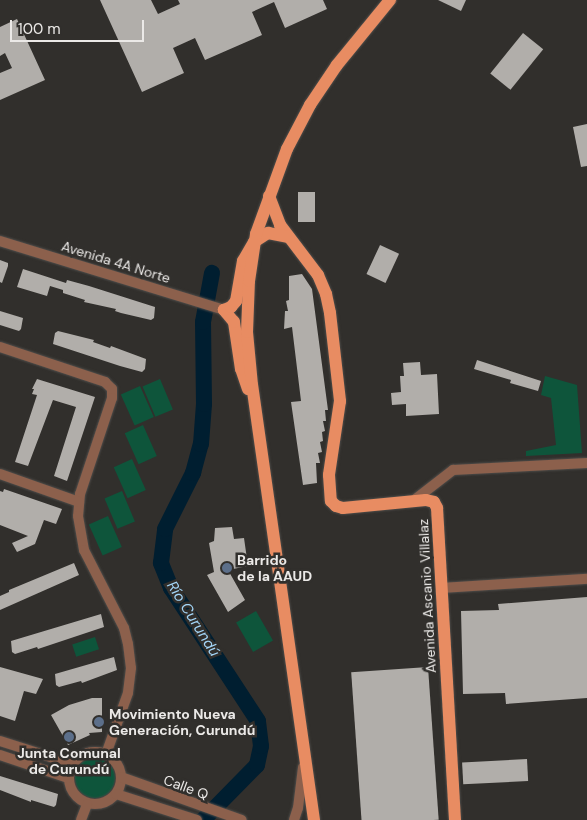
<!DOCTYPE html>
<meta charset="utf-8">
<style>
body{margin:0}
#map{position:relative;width:587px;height:820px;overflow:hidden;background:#312f2c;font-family:"DM Sans",sans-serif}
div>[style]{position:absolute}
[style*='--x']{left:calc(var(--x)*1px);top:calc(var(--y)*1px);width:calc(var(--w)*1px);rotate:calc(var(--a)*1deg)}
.green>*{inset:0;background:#0e553b;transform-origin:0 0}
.round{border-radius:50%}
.river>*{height:16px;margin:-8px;padding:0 8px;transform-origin:8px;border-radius:8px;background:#001e30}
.building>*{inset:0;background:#b1aeaa;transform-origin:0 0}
.roads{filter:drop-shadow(0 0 1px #4f4d4a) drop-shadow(0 0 1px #4f4d4a)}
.minor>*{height:10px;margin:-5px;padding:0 5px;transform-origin:5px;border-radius:5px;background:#8c604c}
.minor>.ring{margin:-5px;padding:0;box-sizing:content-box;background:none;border:10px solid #8c604c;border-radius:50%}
.major>*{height:12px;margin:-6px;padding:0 6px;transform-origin:6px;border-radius:6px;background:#e88c62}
.dots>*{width:14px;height:14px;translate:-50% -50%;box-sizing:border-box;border:2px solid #312f2c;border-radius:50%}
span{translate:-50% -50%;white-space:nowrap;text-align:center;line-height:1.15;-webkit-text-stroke:5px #312f2c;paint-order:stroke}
.street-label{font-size:14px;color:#ebe9e7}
.poi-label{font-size:14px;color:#ebe9e7;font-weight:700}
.left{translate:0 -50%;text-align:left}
.water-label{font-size:15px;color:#a3d5f7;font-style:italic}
.scale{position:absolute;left:10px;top:20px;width:134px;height:22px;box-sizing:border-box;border:2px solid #ebe9e7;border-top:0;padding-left:6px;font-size:15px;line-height:18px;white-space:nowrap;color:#ebe9e7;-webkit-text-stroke:4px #312f2c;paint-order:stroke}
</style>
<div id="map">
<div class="green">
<i style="clip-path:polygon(545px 376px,577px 385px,582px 453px,526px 456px,526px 451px,556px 445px,551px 398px,541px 395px)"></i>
<i style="left:160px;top:379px;width:33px;height:19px;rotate:67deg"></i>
<i style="left:140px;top:386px;width:34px;height:21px;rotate:66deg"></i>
<i style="left:143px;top:425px;width:34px;height:20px;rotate:66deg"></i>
<i style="left:132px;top:459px;width:34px;height:20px;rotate:66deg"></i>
<i style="left:122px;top:491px;width:33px;height:19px;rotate:67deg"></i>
<i style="left:108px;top:516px;width:34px;height:21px;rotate:66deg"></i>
<i style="left:256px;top:611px;width:34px;height:23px;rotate:60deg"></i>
<i style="left:95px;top:637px;width:13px;height:24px;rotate:72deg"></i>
<i class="round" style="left:75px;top:758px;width:40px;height:40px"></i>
</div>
<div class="river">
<i style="--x:203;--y:820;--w:77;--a:-45.5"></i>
<i style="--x:257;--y:765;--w:19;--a:-78"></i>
<i style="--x:261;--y:746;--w:25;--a:-97"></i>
<i style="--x:258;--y:721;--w:159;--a:-123.2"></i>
<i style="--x:171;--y:588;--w:27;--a:-112"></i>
<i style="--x:161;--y:563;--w:34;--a:-83"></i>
<i style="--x:165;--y:529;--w:63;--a:-63.4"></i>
<i style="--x:193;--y:473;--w:30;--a:-75"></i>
<i style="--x:201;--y:444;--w:40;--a:-85.7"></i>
<i style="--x:204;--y:404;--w:82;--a:-90.7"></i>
<i style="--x:203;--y:322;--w:50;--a:-79.6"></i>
</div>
<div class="building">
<i style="clip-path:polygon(100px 0,151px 0,158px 14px,180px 4px,178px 0,323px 0,327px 9px,285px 28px,274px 2px,252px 12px,262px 35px,205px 60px,195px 38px,173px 48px,184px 73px,142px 92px)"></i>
<i style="clip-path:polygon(438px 0,466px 0,461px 11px)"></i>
<i style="clip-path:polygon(17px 19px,45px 80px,0 100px,0 73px,12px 68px,5px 53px,0 56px,0 27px)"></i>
<i style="left:523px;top:33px;width:26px;height:52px;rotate:39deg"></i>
<i style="clip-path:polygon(587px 124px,587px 166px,581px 167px,573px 127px)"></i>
<i style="left:298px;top:192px;width:17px;height:30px"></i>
<i style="left:380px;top:245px;width:21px;height:32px;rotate:25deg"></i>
<i style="clip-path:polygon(0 260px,8px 263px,8px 266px,2px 283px,0 282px)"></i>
<i style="clip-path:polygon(23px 269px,66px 283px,67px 280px,89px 286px,155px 307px,154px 318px,151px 320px,121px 313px,115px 311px,116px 309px,84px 302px,85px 300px,63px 293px,63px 290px,50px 286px,47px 296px,17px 287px)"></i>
<i style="clip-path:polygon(302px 274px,312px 289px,328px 410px,325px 410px,326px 421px,323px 421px,325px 431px,322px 432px,323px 441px,320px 442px,322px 452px,318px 453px,320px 463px,316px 463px,317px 483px,303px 485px,291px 402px,301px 401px,292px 327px,284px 329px,285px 311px,288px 311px,286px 301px,289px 300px,289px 276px)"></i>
<i style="clip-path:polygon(0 311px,23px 318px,21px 329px,19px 331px,0 325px)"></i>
<i style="clip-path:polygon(58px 331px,94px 340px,93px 342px,110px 348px,111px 346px,146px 359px,145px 369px,142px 372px,120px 366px,53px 344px,55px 333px)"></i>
<i style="clip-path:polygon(477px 360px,541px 381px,538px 391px,510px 383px,511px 380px,474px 369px)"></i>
<i style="clip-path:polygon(420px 362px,421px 375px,437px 374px,439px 414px,406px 416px,406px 404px,392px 405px,391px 393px,401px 392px,400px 376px,404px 376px,403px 363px)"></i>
<i style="clip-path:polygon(37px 379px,95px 397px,67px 481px,54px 476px,76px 407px,53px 400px,28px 466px,15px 462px,37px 395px,32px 394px,34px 389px,32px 389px)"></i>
<i style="clip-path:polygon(4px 489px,62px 509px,56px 524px,44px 520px,35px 544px,17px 552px,12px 543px,28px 536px,0 525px,0 491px,3px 492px)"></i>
<i style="clip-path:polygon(232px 527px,234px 539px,244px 538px,248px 566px,228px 570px,245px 600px,228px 612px,207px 575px,214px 572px,209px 543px,214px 541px,215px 528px)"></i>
<i style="clip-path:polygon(74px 563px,79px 575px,0 610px,0 596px,9px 592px,9px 590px)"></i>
<i style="clip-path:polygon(587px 597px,587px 698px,506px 704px,505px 693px,463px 694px,461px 611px,499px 610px,498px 604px)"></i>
<i style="clip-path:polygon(101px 614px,104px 627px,38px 649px,37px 647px,15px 654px,12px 652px,11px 641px)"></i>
<i style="clip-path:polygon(114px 657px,117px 670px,82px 683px,81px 681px,59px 687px,56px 685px,55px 674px)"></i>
<i style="clip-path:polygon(0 667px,43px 679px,36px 694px,24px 691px,15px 721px,0 716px)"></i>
<i style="left:428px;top:667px;width:153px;height:77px;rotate:86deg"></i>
<i style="clip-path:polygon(92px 698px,102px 698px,102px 732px,89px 733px,90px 735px,68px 745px,51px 715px,69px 705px)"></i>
<i style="left:527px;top:759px;width:22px;height:65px;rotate:87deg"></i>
<i style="clip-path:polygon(0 776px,58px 794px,56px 805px,54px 807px,31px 800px,31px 802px,0 790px)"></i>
</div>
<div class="roads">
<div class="minor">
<i style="--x:0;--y:241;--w:234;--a:17.1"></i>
<i style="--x:0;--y:347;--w:111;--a:18.4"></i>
<i style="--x:105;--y:382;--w:10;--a:45"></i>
<i style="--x:112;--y:389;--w:9;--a:90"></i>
<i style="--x:112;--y:398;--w:101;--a:108.4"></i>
<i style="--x:80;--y:494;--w:22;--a:95"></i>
<i style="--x:78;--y:516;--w:35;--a:80"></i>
<i style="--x:84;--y:550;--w:88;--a:62.9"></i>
<i style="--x:124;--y:628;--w:16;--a:76"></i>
<i style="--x:128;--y:644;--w:24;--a:83"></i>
<i style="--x:131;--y:668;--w:25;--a:97"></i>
<i style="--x:128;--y:693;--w:65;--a:109.8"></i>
<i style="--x:0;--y:474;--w:84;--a:19.5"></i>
<i style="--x:413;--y:501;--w:51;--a:-37.8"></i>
<i style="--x:453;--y:470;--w:134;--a:-3"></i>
<i style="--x:442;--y:588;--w:145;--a:-3.6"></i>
<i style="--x:0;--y:741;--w:76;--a:17.7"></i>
<i class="ring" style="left:69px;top:752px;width:42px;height:42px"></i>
<i style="--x:0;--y:755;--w:72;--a:18.7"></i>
<i style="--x:121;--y:777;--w:128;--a:19.6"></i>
<i style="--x:116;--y:794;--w:85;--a:17.8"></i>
<i style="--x:81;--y:820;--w:17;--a:-69"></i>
<i style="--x:294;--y:820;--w:13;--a:-72"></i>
<i style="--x:298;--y:808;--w:41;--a:-83"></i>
</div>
<div class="major">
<i style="--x:269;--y:196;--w:31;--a:69"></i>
<i style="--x:280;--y:225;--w:63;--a:52.8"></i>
<i style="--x:318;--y:275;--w:21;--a:67"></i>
<i style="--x:326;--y:294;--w:19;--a:78"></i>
<i style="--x:330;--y:313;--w:89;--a:83.5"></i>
<i style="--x:340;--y:401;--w:75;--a:98.5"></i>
<i style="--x:329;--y:475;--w:26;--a:86"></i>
<i style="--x:331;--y:501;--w:7;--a:45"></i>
<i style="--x:336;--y:506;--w:7;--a:16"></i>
<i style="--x:343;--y:508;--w:83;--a:-5.5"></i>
<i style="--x:426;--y:500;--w:8;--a:14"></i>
<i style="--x:434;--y:502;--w:7;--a:63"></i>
<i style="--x:437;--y:508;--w:313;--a:86.7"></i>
<i style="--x:248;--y:389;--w:21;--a:-109"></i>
<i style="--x:241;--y:369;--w:48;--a:-98.5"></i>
<i style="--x:234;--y:322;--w:16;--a:-130"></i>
<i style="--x:224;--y:310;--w:8;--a:-23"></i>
<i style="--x:231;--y:307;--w:8;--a:-50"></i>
<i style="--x:236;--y:301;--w:41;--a:-80.1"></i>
<i style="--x:243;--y:261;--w:22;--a:-60"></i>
<i style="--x:254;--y:242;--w:17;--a:-33"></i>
<i style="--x:268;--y:233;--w:21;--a:11"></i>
<i style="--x:314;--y:820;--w:439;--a:-98.1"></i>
<i style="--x:252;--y:385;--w:53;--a:-95.4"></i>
<i style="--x:247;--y:332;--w:51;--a:-87.8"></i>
<i style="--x:249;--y:281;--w:48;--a:-81.5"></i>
<i style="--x:256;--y:234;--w:90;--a:-70"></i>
<i style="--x:287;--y:149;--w:50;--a:-62.4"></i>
<i style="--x:310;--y:105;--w:48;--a:-56"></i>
<i style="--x:337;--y:65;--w:84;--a:-50.8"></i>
</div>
</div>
<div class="dots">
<i style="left:227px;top:568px;background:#5c6f8a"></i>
<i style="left:99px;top:722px;background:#5c6f8a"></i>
<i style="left:69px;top:737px;background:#5c6f8a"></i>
</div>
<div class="street-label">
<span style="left:116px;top:262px;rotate:17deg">Avenida 4A Norte</span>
<span style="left:427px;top:596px;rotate:-93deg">Avenida Ascanio Villalaz</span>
<span style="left:186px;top:787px;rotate:20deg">Calle Q</span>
</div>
<div class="poi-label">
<span class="left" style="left:237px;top:568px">Barrido<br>de la AAUD</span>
<span class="left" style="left:109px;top:722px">Movimiento Nueva<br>Generación, Curundú</span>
<span style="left:69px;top:761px">Junta Comunal<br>de Curundú</span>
</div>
<div class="water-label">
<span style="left:193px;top:619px;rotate:58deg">Río Curundú</span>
</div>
<div class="scale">100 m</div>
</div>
